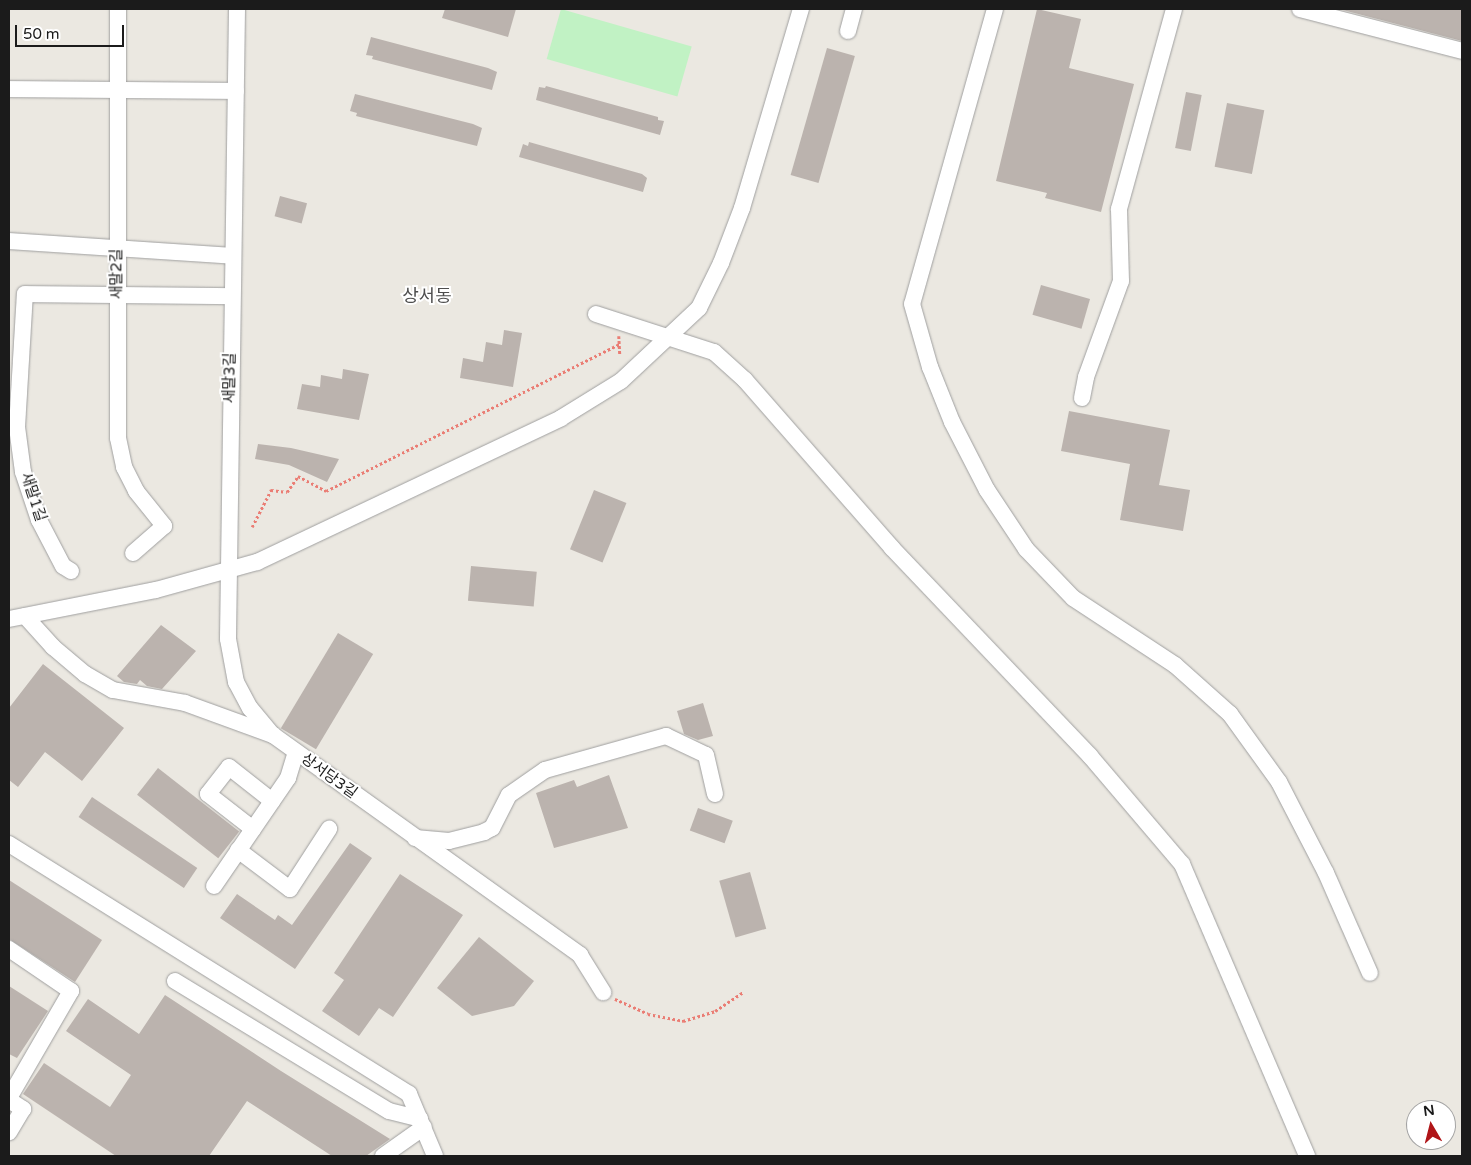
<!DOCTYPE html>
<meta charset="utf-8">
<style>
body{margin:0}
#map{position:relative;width:1471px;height:1165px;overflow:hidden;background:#ebe8e1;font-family:"Varela Round","Noto Sans KR",sans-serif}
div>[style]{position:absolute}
.park>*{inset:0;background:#c1f2c4;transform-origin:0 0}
.building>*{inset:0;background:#bbb3ae;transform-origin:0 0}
.path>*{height:2.5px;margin-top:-1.25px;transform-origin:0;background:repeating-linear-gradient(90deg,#ea7d74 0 2.5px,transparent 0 5px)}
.roads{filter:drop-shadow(0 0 1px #9f9f9f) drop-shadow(0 0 1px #9f9f9f)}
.minor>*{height:16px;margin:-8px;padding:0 8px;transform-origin:8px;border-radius:8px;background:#fff}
span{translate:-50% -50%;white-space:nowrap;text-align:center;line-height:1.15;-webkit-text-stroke:4px #fff;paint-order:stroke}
.street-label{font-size:15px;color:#1b1b1b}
.quarter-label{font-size:18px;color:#4e4e4e}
.frame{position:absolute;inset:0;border:10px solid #1b1b1b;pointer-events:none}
.north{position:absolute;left:1406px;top:1100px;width:50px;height:50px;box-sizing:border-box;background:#fff;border:1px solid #a4a4a4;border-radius:50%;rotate:352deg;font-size:14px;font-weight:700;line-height:20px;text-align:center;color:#1b1b1b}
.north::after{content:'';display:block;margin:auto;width:18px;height:22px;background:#b01518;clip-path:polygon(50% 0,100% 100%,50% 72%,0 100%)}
.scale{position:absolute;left:15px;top:25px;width:109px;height:22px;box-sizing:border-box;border:2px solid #1b1b1b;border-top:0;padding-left:6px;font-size:15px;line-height:18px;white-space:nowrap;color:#1b1b1b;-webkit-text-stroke:4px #fff;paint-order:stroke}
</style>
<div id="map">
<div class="park">
<div style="left:561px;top:9px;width:136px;height:52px;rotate:16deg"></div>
</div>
<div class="building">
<div style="clip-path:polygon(445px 9px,516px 9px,508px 37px,442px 18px)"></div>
<div style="clip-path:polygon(1037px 9px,1081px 19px,1069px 68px,1134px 84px,1101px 212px,1045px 198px,1047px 193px,996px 181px)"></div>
<div style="clip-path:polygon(1339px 9px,1462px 9px,1462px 41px)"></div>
<div style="clip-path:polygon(371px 37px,488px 68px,497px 72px,492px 90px,372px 59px,373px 56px,366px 55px)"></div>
<div style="left:827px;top:48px;width:29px;height:132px;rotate:16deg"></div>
<div style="clip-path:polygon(546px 86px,658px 117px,658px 120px,664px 121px,660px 135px,536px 100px,539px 87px,545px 88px)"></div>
<div style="left:1186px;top:92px;width:16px;height:57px;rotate:11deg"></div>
<div style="clip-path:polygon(355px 94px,473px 124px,482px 128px,477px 146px,356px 116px,357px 113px,350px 111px)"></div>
<div style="left:1227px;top:103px;width:38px;height:65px;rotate:11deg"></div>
<div style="clip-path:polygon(529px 142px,642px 174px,647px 178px,643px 192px,519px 157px,523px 144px,528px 146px)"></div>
<div style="left:280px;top:196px;width:28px;height:21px;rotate:15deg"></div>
<div style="left:1041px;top:285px;width:51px;height:31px;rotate:16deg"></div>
<div style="clip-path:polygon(504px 330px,522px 333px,513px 387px,460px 378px,463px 358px,483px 362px,486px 342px,502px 345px)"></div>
<div style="clip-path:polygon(343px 369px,369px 374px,359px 420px,297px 409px,302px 384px,320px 387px,321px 375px,342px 379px)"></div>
<div style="clip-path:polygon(1069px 411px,1170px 430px,1159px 485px,1190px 490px,1183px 531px,1120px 520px,1130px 464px,1061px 451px)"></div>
<div style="clip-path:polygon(258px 444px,291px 448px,339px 459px,327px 482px,289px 465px,255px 459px)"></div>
<div style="left:594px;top:490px;width:35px;height:64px;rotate:22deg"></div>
<div style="left:471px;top:566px;width:66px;height:35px;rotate:5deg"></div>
<div style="clip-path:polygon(161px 625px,196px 651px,162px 689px,147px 686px,140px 680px,137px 684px,124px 682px,117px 676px)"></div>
<div style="left:338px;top:633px;width:41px;height:111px;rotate:31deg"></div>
<div style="clip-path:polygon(43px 664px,124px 728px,82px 781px,45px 752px,18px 787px,9px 780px,9px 708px)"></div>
<div style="clip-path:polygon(703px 703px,713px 736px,698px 740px,684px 734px,677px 711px)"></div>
<div style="left:158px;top:768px;width:103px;height:34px;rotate:38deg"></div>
<div style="clip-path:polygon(609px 775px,628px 828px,554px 848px,536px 793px,574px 780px,577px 787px)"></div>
<div style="left:92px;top:797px;width:127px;height:24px;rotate:34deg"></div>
<div style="left:698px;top:808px;width:37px;height:24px;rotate:20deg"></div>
<div style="clip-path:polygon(350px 843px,372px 858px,295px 969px,220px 918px,237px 894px,275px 920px,278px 915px,292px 925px)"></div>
<div style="left:750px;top:872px;width:59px;height:32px;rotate:74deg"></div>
<div style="clip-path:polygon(400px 874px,463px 915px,393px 1017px,379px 1008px,359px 1036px,322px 1011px,344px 980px,334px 973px)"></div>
<div style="clip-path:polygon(9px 880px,102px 940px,75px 982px,9px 939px)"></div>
<div style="clip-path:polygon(479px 937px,534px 981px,514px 1006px,472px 1016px,437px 988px)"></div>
<div style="clip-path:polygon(9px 986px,48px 1011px,17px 1058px,9px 1054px)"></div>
<div style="clip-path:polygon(165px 995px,281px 1071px,390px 1139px,366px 1156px,332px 1156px,247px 1101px,209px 1156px,116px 1156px,23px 1094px,44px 1063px,110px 1107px,131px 1075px,66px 1031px,88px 999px,139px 1034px)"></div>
</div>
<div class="path">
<div style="left:619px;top:336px;width:19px;rotate:87deg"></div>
<div style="left:252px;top:527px;width:42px;rotate:-62.8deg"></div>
<div style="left:271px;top:490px;width:16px;rotate:7deg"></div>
<div style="left:287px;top:492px;width:19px;rotate:-55deg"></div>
<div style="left:298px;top:476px;width:32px;rotate:28deg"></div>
<div style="left:326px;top:491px;width:329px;rotate:-26.6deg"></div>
<div style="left:615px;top:999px;width:36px;rotate:24deg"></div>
<div style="left:648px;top:1014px;width:36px;rotate:11deg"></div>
<div style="left:683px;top:1021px;width:34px;rotate:-17deg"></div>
<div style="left:715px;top:1011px;width:34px;rotate:-34deg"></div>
</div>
<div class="roads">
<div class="minor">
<div style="left:118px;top:9px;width:429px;rotate:90deg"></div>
<div style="left:118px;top:438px;width:30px;rotate:78deg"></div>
<div style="left:124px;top:467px;width:27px;rotate:63deg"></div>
<div style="left:136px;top:491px;width:45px;rotate:51.3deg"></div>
<div style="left:164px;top:526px;width:41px;rotate:138.9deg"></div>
<div style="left:237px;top:9px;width:630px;rotate:90.82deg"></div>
<div style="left:228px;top:639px;width:44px;rotate:79.5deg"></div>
<div style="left:236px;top:682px;width:30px;rotate:62deg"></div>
<div style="left:250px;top:708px;width:35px;rotate:50deg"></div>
<div style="left:995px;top:9px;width:306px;rotate:105.7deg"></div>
<div style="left:912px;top:304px;width:66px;rotate:74.1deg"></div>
<div style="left:930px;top:367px;width:59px;rotate:68.2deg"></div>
<div style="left:952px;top:422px;width:76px;rotate:62.8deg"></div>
<div style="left:987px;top:490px;width:71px;rotate:56.5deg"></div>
<div style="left:1026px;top:549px;width:68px;rotate:46.2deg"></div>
<div style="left:1073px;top:598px;width:122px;rotate:33.3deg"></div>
<div style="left:1175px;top:665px;width:74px;rotate:41.7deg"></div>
<div style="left:1230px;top:714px;width:84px;rotate:54.2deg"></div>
<div style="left:1279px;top:782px;width:102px;rotate:62.7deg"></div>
<div style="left:1326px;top:873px;width:109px;rotate:66.3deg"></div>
<div style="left:1300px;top:9px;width:167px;rotate:14.5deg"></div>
<div style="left:848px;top:31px;width:23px;rotate:-75deg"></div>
<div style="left:9px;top:89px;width:227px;rotate:0.5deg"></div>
<div style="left:9px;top:241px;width:224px;rotate:3.8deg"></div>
<div style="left:596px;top:314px;width:124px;rotate:17.9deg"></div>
<div style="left:714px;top:352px;width:42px;rotate:42.1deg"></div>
<div style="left:745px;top:380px;width:223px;rotate:48.8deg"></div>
<div style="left:892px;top:548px;width:287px;rotate:46.4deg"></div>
<div style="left:1090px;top:756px;width:142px;rotate:49.6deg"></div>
<div style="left:1182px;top:864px;width:318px;rotate:66.8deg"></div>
<div style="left:1082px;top:398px;width:21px;rotate:-79deg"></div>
<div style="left:1086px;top:377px;width:102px;rotate:-70deg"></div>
<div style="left:1121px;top:281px;width:72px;rotate:-91.6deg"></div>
<div style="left:1119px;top:209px;width:207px;rotate:-74.6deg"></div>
<div style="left:71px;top:571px;width:9px;rotate:-148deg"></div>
<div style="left:63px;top:566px;width:52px;rotate:-117.6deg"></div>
<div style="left:39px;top:520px;width:51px;rotate:-108.4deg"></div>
<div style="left:23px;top:472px;width:45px;rotate:-97.6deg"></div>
<div style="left:17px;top:427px;width:133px;rotate:-86.6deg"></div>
<div style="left:25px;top:294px;width:207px;rotate:0.6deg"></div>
<div style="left:25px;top:616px;width:42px;rotate:47.9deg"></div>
<div style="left:53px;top:647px;width:42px;rotate:40.2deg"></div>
<div style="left:85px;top:674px;width:32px;rotate:30deg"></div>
<div style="left:113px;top:690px;width:73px;rotate:10.2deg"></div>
<div style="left:185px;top:703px;width:94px;rotate:20deg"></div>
<div style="left:273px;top:735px;width:378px;rotate:35.6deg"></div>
<div style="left:580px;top:955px;width:44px;rotate:58.1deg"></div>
<div style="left:9px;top:619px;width:150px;rotate:-11.2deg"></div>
<div style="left:156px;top:590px;width:105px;rotate:-15.5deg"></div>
<div style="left:257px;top:562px;width:336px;rotate:-25.3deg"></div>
<div style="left:561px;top:418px;width:70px;rotate:-31.7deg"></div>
<div style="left:621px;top:381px;width:107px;rotate:-43.1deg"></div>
<div style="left:699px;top:308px;width:50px;rotate:-63.9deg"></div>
<div style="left:721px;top:263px;width:59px;rotate:-69.1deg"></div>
<div style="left:742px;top:208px;width:208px;rotate:-73.5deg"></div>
<div style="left:253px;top:829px;width:57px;rotate:-142.1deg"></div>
<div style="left:208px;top:794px;width:34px;rotate:-52deg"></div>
<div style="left:229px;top:767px;width:55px;rotate:38.3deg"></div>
<div style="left:415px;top:838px;width:34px;rotate:5deg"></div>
<div style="left:449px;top:841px;width:36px;rotate:-14deg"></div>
<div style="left:484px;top:832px;width:9px;rotate:-27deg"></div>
<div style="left:492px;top:828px;width:37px;rotate:-63deg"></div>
<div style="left:509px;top:795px;width:44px;rotate:-34.8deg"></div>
<div style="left:545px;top:770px;width:126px;rotate:-15.7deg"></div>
<div style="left:666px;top:736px;width:44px;rotate:25.4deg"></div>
<div style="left:706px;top:755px;width:40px;rotate:77deg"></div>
<div style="left:9px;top:844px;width:472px;rotate:32deg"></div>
<div style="left:409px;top:1094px;width:67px;rotate:67.2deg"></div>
<div style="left:238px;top:850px;width:65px;rotate:36.9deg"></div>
<div style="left:290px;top:889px;width:72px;rotate:-57deg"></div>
<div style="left:214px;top:886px;width:131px;rotate:-55.6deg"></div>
<div style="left:288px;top:778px;width:27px;rotate:-73deg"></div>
<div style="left:9px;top:949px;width:75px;rotate:34.1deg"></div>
<div style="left:71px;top:991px;width:124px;rotate:120.1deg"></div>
<div style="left:175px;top:981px;width:250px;rotate:31.3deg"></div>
<div style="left:389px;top:1111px;width:32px;rotate:14deg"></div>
<div style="left:9px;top:1100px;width:17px;rotate:33deg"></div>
<div style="left:23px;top:1109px;width:27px;rotate:121deg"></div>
<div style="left:383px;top:1156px;width:50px;rotate:-35.3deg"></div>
</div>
</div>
<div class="street-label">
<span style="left:117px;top:274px;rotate:-90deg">새말2길</span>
<span style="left:230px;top:378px;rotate:-89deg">새말3길</span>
<span style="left:33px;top:497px;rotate:72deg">새말1길</span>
<span style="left:329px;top:776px;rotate:36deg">상서당3길</span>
</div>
<div class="quarter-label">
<span style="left:427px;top:296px">상서동</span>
</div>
<div class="frame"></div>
<div class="north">N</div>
<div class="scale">50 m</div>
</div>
